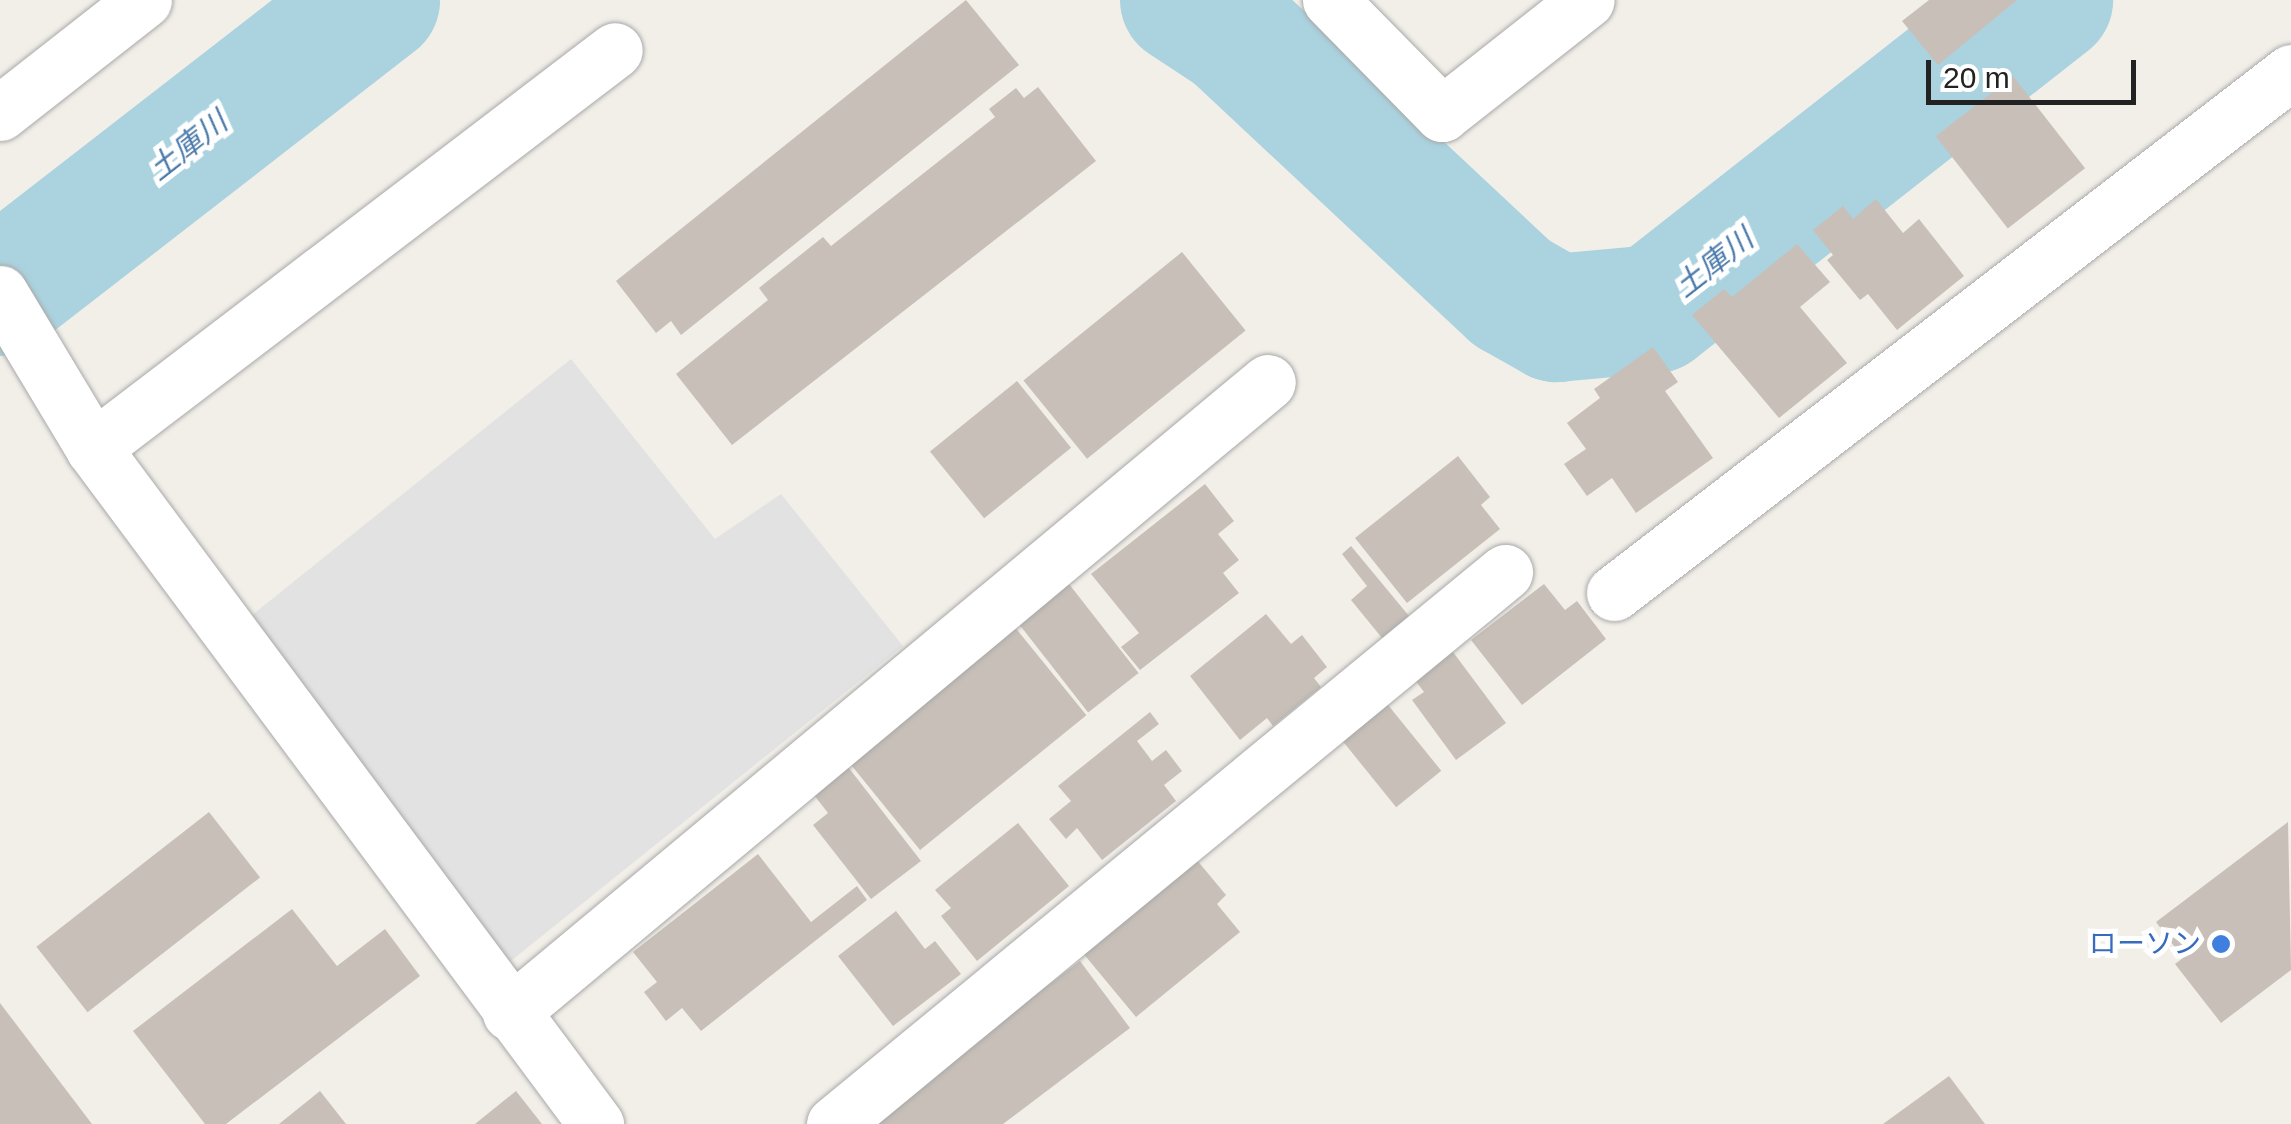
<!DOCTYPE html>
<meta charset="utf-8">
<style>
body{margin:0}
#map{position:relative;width:2291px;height:1124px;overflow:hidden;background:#f2efe9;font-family:Arial,"Noto Sans JP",sans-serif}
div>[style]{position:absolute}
.parking>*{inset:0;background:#e2e2e2}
.river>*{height:128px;margin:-64px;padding:0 64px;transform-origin:64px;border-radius:64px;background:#aad3df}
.building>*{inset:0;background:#c7bfb8;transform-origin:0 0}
.roads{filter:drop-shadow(0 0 2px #a9a9a9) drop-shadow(0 0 2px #a9a9a9)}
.minor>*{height:55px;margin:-27.5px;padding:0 27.5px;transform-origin:27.5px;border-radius:27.5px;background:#fff}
.dots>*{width:28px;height:28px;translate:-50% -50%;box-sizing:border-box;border:5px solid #fff;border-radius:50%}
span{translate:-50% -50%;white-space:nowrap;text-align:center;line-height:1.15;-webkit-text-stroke:10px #fff;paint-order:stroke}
.shop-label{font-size:28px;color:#366cbe}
.right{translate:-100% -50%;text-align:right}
.water-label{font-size:30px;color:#4a7aab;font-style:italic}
.scale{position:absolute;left:1926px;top:60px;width:210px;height:45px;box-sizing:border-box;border:5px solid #222;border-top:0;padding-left:12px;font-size:30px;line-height:35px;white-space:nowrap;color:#222;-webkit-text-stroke:8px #fff;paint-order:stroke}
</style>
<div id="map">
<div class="parking">
<div style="clip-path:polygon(571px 359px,715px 539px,781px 494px,903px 646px,507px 964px,246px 620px)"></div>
</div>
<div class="river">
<div style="left:1184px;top:0;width:60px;rotate:33.4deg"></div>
<div style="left:1234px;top:33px;width:381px;rotate:43.1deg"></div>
<div style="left:1512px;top:293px;width:51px;rotate:29.6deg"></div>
<div style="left:1556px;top:318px;width:99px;rotate:-5.2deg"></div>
<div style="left:1655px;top:309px;width:501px;rotate:-38.11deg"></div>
<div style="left:0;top:292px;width:476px;rotate:-37.8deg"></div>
</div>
<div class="building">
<div style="clip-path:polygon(966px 0,1019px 65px,681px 335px,671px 321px,656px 333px,616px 281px)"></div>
<div style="clip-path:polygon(1929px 0,2017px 0,1938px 65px,1902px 21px)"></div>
<div style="left:2013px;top:76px;width:117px;height:98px;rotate:52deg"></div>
<div style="clip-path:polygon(1038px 87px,1096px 161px,732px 445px,676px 374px,768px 300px,759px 288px,823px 237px,831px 246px,995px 117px,989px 109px,1016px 88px,1024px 98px)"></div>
<div style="clip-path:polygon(1876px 199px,1903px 233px,1919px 219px,1964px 276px,1897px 330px,1868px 294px,1860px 300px,1827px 260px,1833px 255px,1813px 230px,1843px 206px,1853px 219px)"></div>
<div style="clip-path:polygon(1797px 244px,1830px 282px,1800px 307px,1847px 363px,1779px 418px,1692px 315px,1724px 289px,1732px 297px)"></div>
<div style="left:1182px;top:252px;width:101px;height:204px;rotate:51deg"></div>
<div style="clip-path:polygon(1653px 347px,1678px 382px,1665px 391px,1713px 458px,1636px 513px,1612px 478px,1587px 496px,1564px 464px,1586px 449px,1567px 423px,1600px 398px,1594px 389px)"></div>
<div style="left:1017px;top:381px;width:86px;height:112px;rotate:51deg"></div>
<div style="clip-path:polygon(1458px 456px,1490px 497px,1481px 505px,1500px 529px,1407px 603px,1355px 538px)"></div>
<div style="clip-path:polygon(1205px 484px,1234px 521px,1218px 534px,1239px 560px,1223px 573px,1239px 593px,1140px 670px,1121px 647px,1139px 633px,1091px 574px)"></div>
<div style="clip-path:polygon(1351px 546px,1409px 616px,1382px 638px,1351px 600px,1367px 586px,1342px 554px)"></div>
<div style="left:1069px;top:584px;width:113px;height:64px;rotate:52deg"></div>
<div style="clip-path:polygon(1544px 584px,1565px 610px,1577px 601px,1606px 639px,1522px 705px,1471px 640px)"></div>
<div style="clip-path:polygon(1266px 614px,1291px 644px,1302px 635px,1327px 667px,1314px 678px,1321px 687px,1273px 726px,1267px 718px,1240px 740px,1190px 676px)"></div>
<div style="left:1014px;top:626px;width:115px;height:214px;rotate:51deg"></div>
<div style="clip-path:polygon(1453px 652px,1506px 723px,1456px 760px,1412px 700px,1424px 692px,1415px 680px)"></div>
<div style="left:1384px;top:700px;width:91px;height:58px;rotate:51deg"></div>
<div style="clip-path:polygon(1150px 712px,1159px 724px,1137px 741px,1152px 761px,1166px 750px,1182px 771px,1164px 785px,1176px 801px,1102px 860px,1077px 828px,1066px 839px,1049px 819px,1071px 801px,1058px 786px)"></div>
<div style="clip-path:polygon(845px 763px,921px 861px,871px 899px,813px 825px,828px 813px,810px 790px)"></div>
<div style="left:209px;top:812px;width:83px;height:219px;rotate:52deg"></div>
<div style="clip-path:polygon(2288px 822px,2291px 970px,2221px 1023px,2175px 964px,2183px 958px,2156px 922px)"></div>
<div style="clip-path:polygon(1018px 823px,1069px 886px,977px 961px,941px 916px,951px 908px,935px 890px)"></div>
<div style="clip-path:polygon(758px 854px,811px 922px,857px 886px,867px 900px,701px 1031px,682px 1008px,666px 1021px,644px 992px,657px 982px,633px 952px)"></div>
<div style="clip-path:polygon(1196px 859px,1226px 895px,1217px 904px,1240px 932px,1136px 1017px,1082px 952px)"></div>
<div style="clip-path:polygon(292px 909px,337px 966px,385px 929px,420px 976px,226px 1124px,205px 1124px,133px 1031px)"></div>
<div style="clip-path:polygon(896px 911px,925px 949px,935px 941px,961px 974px,893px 1026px,838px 956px)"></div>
<div style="clip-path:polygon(1080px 961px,1130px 1028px,1003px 1124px,865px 1124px)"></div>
<div style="clip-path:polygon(0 1003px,92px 1124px,0 1124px)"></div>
<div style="clip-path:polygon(1949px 1076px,1985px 1124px,1883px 1124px)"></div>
<div style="clip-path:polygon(320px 1091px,346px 1124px,279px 1124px)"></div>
<div style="clip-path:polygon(516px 1091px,542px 1124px,475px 1124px)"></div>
</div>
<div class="roads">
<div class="minor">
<div style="left:1330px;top:0;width:160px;rotate:45.5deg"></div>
<div style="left:1442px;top:114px;width:184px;rotate:-38.2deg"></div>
<div style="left:0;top:113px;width:183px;rotate:-38.1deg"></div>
<div style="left:0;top:293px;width:181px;rotate:59deg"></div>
<div style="left:93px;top:448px;width:843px;rotate:53.35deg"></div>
<div style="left:93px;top:448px;width:656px;rotate:-37.32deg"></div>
<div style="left:1614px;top:593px;width:854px;rotate:-37.58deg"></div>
<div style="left:510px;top:1013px;width:986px;rotate:-39.78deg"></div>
<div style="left:834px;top:1124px;width:869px;rotate:-39.44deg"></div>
</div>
</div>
<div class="dots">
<div style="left:2221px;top:944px;background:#3f7fe0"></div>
</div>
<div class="shop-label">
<span class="right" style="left:2201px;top:944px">ローソン</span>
</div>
<div class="water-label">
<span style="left:188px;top:146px;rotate:-38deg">土庫川</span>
<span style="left:1714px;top:263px;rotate:-38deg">土庫川</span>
</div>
<div class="scale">20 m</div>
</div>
